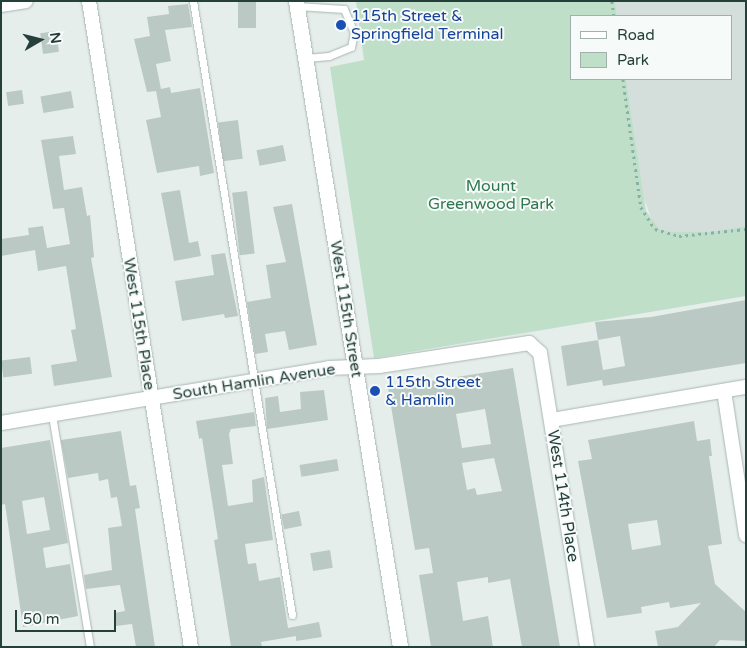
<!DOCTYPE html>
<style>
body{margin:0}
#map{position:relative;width:747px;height:648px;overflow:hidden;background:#e6eeeb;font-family:"Varela Round",sans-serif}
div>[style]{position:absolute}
.built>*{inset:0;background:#d4deda}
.green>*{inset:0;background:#bfdfc9}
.building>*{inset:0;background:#bbc9c4;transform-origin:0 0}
.path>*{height:2.5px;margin-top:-1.25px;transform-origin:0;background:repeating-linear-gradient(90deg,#87b1a6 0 2.5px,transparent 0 6.5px)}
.roads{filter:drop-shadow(0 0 1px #a8b6b2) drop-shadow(0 0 1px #a8b6b2)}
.service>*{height:7px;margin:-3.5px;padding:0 3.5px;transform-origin:3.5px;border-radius:3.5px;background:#fff}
.minor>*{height:14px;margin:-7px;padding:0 7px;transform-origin:7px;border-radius:7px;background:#fff}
.tertiary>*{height:15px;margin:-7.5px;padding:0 7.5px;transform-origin:7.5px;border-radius:7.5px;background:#fff}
.dots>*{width:14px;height:14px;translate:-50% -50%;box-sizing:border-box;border:2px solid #f6faf9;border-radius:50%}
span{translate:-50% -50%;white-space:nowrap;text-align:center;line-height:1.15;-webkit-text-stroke:4px #f6faf9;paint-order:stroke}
.transit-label{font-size:16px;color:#164399}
.left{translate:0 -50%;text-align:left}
.park-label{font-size:16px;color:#2f774e}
.street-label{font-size:16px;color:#25403a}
.frame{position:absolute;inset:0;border:2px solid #25403a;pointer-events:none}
.legend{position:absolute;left:570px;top:15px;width:162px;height:65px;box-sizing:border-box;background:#f6faf9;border:1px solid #a2b0ad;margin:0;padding:6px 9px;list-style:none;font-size:15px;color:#25403a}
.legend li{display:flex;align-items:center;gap:10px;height:25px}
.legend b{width:25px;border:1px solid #a2b0ad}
.north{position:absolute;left:15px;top:15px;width:50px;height:50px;-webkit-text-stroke:4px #f6faf9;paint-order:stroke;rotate:82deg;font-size:14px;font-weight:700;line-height:20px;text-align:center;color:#25403a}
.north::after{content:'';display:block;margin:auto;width:18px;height:22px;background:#25403a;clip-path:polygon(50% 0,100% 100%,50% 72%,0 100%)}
.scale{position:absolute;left:15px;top:610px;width:101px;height:22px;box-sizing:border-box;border:2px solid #25403a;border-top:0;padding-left:6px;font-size:15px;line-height:18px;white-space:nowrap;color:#25403a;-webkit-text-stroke:4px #f6faf9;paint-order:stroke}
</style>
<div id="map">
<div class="built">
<div style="clip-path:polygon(615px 1px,746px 1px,746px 226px,710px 232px,671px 232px,655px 229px,644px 198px,626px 79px,731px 79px,731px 16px,617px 16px)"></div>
</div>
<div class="green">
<div style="clip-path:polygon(356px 1px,615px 1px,617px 16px,571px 16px,571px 79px,626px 79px,646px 211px,659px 229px,671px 232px,710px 232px,746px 226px,746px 296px,374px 358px,330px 67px,364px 60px)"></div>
</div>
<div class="building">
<div style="left:238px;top:1px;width:18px;height:27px"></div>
<div style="clip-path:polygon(188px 4px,192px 27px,165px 30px,171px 61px,156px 64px,161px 89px,170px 87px,171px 93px,200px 88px,214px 173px,200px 176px,199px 166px,157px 173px,146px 120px,161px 117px,156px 91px,147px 92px,134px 39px,150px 36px,147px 17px,169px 14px,168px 6px)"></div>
<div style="left:56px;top:31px;width:21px;height:16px;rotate:82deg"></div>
<div style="left:22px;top:90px;width:14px;height:16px;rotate:82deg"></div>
<div style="left:71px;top:91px;width:17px;height:31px;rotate:80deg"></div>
<div style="left:238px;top:120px;width:39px;height:20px;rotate:83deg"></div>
<div style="clip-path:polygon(73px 136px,76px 154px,59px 156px,64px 190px,82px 187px,87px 216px,90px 215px,94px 257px,91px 258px,112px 377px,54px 386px,51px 365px,77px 361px,71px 330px,76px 329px,66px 266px,38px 271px,35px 250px,1px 256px,1px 239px,29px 235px,28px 228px,43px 226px,47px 248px,70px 244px,64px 208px,53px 209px,41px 140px)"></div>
<div style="left:283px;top:145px;width:16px;height:27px;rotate:79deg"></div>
<div style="clip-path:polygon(180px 190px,189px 243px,198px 241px,201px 256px,174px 261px,161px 193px)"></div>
<div style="left:247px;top:191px;width:63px;height:15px;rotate:83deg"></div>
<div style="clip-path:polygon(292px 204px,317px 345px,289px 350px,285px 331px,265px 334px,268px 352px,255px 354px,247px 302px,271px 298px,266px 265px,286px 262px,273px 207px)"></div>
<div style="clip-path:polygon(225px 253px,238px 316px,225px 318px,224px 314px,182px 321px,175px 281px,214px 275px,211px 255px)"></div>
<div style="clip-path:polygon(746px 300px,746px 363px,603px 386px,602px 380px,567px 386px,561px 346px,598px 340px,603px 370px,625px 366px,620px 336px,598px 340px,595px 322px,651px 317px)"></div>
<div style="left:30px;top:357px;width:17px;height:29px;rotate:83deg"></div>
<div style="clip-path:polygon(evenodd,513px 368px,560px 647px,522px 647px,510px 579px,488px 583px,488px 577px,457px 582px,463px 621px,488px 616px,493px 647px,431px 647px,419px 575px,433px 573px,429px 548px,415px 550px,388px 388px,513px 368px,485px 409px,491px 444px,462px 448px,456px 414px,485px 409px,513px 368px,494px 458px,502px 491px,477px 495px,475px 488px,467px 490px,462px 463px,494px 458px)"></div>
<div style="clip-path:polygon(324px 390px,328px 420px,267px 429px,265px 398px,278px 396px,280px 412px,301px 409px,300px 392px)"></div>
<div style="clip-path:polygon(254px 412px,256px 426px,231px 429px,229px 434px,233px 464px,222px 465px,228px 506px,253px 502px,252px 480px,264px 477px,273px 540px,245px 544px,248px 564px,256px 563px,259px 581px,280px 577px,288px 628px,319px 622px,322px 637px,296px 641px,296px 636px,261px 642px,262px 647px,231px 647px,214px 540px,218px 539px,202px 438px,199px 439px,196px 421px)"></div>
<div style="clip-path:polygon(evenodd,694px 421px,697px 441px,710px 439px,712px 456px,709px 456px,722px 544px,708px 546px,715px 584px,746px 612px,746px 641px,720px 640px,714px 647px,658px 647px,655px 631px,678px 627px,701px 603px,670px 608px,669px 602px,641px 607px,642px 613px,607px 618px,578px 461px,592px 459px,588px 440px,694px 421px,657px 520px,661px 545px,632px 550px,628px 524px,657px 520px)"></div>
<div style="clip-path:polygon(121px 431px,130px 486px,136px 485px,140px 508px,135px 509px,155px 647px,136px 647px,132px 624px,116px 626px,114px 613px,125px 611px,120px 585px,86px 589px,84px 575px,112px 570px,108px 528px,122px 526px,117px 497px,111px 498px,108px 479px,99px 481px,98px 473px,68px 478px,61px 440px)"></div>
<div style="clip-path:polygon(evenodd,50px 440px,68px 543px,43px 548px,46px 568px,70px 564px,78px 616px,23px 627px,5px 504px,1px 505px,1px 448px,50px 440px,44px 497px,50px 530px,27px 534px,22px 501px,44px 497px)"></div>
<div style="left:337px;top:459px;width:12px;height:38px;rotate:81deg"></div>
<div style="left:299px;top:511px;width:15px;height:18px;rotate:79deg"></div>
<div style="left:330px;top:550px;width:18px;height:20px;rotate:81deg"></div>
</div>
<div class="path">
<div style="left:612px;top:1px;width:15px;rotate:82deg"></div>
<div style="left:623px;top:79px;width:129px;rotate:82deg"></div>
<div style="left:641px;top:207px;width:26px;rotate:58deg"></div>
<div style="left:655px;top:229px;width:25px;rotate:16deg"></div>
<div style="left:679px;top:236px;width:67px;rotate:-6deg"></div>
</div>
<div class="roads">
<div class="service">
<div style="left:193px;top:1px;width:622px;rotate:80.84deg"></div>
<div style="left:297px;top:6px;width:47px;rotate:3.7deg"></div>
<div style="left:344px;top:9px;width:25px;rotate:67deg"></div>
<div style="left:354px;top:32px;width:15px;rotate:101deg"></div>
<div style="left:351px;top:47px;width:24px;rotate:158deg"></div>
<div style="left:329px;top:56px;width:23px;rotate:175deg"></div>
<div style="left:52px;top:415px;width:235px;rotate:80.7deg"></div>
</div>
<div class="minor">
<div style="left:89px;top:1px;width:654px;rotate:81.03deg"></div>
<div style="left:1px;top:5px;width:25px;rotate:-9deg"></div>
<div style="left:724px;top:391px;width:146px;rotate:81.3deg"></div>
<div style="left:552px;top:420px;width:197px;rotate:-9.7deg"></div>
<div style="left:1px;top:423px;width:333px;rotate:-9.5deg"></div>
<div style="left:329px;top:368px;width:50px;rotate:-2.3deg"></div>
<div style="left:379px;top:366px;width:152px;rotate:-8.7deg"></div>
<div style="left:529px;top:343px;width:15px;rotate:42deg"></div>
<div style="left:540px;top:353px;width:298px;rotate:80.9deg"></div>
</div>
<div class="tertiary">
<div style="left:296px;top:1px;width:654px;rotate:80.85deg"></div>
</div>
</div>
<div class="dots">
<div style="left:341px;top:25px;background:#1a4fb4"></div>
<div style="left:375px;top:391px;background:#1a4fb4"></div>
</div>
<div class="transit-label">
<span class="left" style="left:351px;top:25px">115th Street &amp;<br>Springfield Terminal</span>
<span class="left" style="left:385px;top:391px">115th Street<br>&amp; Hamlin</span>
</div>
<div class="park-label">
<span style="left:491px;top:195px">Mount<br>Greenwood Park</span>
</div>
<div class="street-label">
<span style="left:346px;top:309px;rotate:81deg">West 115th Street</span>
<span style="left:139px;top:324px;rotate:81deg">West 115th Place</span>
<span style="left:254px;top:382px;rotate:-9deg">South Hamlin Avenue</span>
<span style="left:563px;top:496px;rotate:81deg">West 114th Place</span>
</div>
<div class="frame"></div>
<ul class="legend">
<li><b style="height:6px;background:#fff"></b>Road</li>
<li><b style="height:14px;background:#bfdfc9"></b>Park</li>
</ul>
<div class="north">N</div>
<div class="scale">50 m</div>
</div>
